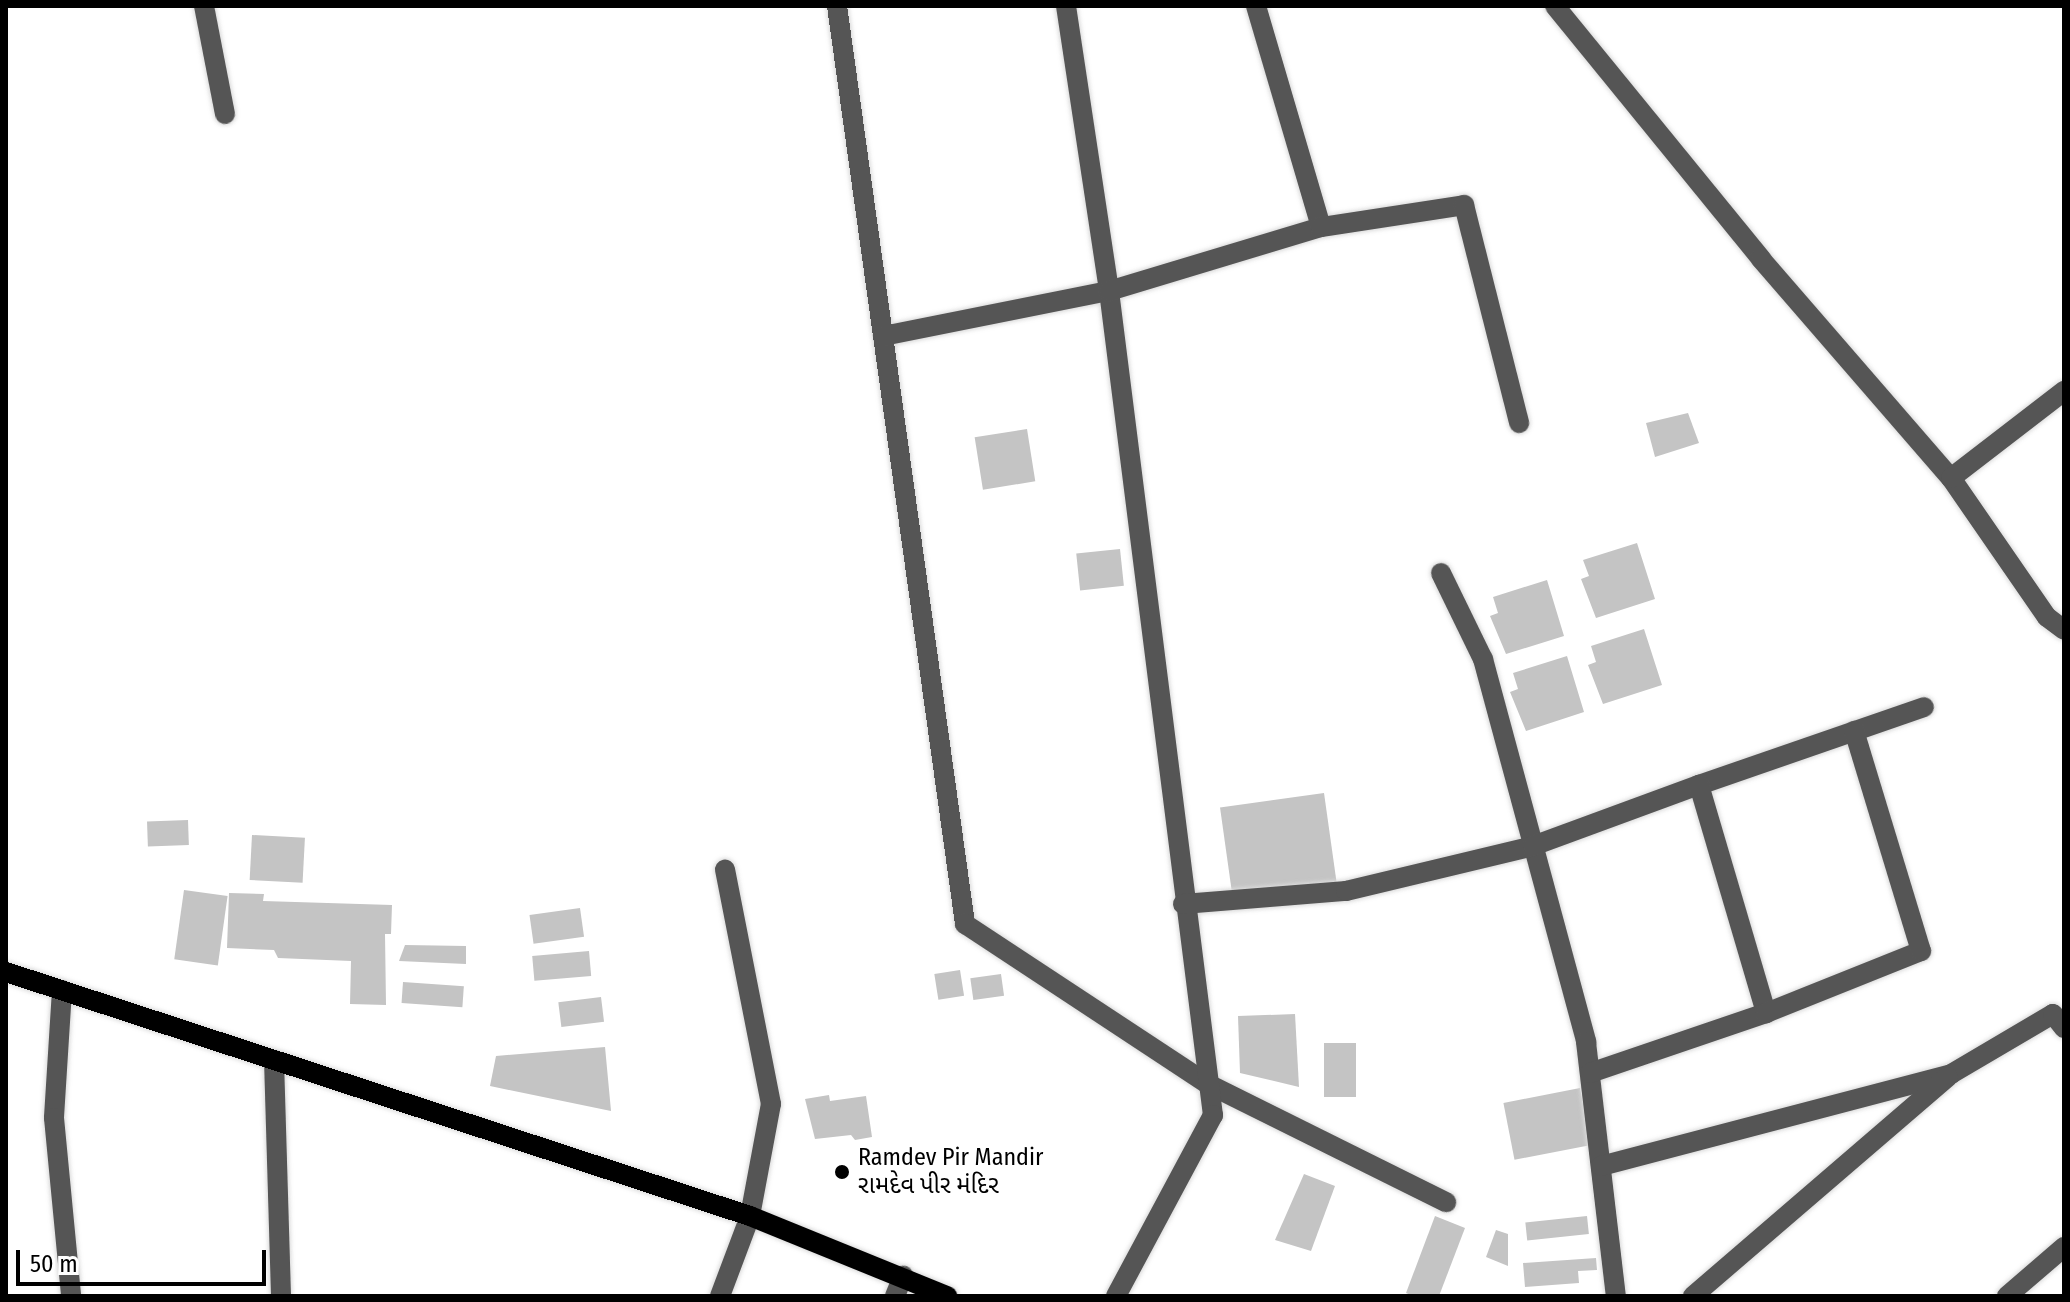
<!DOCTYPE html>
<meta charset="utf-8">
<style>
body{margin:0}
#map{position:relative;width:2070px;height:1302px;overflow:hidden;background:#fff;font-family:"Fira Sans Condensed","Noto Sans Gujarati",sans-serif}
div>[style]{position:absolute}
.building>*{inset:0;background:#c4c4c4;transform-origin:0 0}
.roads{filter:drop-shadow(0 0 2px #dbdbdb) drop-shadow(0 0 2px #dbdbdb)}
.minor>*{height:20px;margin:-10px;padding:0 10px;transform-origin:10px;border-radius:10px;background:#555}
.major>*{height:20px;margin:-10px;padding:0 10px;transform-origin:10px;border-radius:10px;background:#000}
.dots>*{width:22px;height:22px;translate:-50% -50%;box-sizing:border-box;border:4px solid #fff;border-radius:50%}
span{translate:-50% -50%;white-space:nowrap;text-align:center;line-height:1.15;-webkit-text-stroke:6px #fff;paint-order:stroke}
.poi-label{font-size:24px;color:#000}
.left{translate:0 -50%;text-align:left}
.frame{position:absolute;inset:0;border:8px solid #000;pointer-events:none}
.scale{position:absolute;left:16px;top:1250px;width:250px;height:36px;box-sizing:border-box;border:4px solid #000;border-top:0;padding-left:10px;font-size:24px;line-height:28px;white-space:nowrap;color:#000;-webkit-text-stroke:6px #fff;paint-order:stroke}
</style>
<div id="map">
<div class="building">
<div style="clip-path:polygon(1688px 413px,1699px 443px,1655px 457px,1646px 423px)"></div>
<div style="left:1027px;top:429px;width:53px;height:53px;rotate:81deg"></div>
<div style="clip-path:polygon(1637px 543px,1655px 599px,1596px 618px,1581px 579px,1589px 576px,1583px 560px)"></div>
<div style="left:1120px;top:549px;width:37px;height:44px;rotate:84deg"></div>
<div style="clip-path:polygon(1547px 580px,1564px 636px,1506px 654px,1490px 616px,1498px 613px,1493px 597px)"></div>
<div style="clip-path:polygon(1644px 629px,1662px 685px,1603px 704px,1588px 665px,1596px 662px,1591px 646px)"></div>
<div style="clip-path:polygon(1567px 656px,1584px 712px,1526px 731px,1510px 692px,1518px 689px,1513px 673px)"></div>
<div style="left:1324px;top:793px;width:92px;height:105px;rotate:82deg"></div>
<div style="left:188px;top:820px;width:25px;height:41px;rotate:88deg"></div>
<div style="left:252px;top:835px;width:53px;height:45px;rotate:3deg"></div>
<div style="left:184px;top:890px;width:44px;height:70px;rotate:8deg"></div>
<div style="clip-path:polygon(229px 893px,264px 894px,263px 901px,392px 905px,391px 934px,385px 934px,386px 1005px,350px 1004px,351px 961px,278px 958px,274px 950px,227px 948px)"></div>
<div style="left:580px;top:908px;width:29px;height:51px;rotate:82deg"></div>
<div style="clip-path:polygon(405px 945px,466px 946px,466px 964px,399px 961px)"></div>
<div style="left:589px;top:951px;width:25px;height:57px;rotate:85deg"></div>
<div style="left:960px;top:970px;width:26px;height:26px;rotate:81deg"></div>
<div style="left:1001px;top:974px;width:22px;height:31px;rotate:82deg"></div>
<div style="left:403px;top:982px;width:61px;height:21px;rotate:4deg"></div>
<div style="left:601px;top:997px;width:25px;height:43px;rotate:83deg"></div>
<div style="clip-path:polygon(1295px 1014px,1299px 1087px,1240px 1073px,1238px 1016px)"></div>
<div style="left:1324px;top:1043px;width:32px;height:54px"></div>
<div style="clip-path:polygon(605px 1047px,611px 1111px,490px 1086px,496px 1056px)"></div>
<div style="left:1580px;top:1088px;width:58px;height:78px;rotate:79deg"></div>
<div style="clip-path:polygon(829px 1095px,830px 1101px,866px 1096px,872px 1137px,855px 1140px,851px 1135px,815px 1139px,805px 1099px)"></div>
<div style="clip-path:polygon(1304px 1174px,1335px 1186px,1311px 1251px,1275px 1240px)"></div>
<div style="clip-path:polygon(1435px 1216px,1465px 1228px,1439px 1296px,1413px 1296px,1406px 1293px)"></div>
<div style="left:1587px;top:1216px;width:18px;height:62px;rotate:84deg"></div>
<div style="clip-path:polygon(1496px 1230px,1508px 1234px,1508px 1266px,1486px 1257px)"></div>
<div style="clip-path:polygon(1596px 1258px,1597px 1270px,1578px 1271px,1579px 1283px,1525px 1287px,1523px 1263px)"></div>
</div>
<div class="roads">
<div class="minor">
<div style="left:204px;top:6px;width:110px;rotate:79deg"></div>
<div style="left:837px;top:6px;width:927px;rotate:82.06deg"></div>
<div style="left:965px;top:924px;width:291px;rotate:33.4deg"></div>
<div style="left:1208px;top:1084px;width:266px;rotate:26.4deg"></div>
<div style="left:1066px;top:6px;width:288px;rotate:81.4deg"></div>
<div style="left:1109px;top:291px;width:831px;rotate:82.81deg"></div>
<div style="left:1213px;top:1115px;width:205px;rotate:118.2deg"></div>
<div style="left:1256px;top:6px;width:230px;rotate:73.6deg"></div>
<div style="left:1555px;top:6px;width:326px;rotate:50.8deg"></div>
<div style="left:1761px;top:259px;width:290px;rotate:49.1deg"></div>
<div style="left:1951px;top:478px;width:169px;rotate:55.4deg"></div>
<div style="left:2047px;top:617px;width:21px;rotate:37deg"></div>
<div style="left:883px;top:336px;width:230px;rotate:-11.3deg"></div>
<div style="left:1109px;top:291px;width:221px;rotate:-16.8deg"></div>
<div style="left:1321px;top:227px;width:145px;rotate:-8.7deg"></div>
<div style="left:1464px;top:205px;width:225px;rotate:75.8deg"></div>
<div style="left:1951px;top:478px;width:143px;rotate:-37.6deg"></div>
<div style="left:1441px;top:573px;width:96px;rotate:64deg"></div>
<div style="left:1483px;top:659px;width:397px;rotate:74.9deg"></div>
<div style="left:1586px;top:1042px;width:256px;rotate:83.3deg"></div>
<div style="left:1699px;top:785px;width:238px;rotate:-19.1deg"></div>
<div style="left:1183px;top:904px;width:164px;rotate:-4.6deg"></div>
<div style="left:1346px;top:891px;width:192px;rotate:-13.5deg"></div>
<div style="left:1533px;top:846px;width:177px;rotate:-20.2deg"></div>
<div style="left:1699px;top:785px;width:238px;rotate:73.6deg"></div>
<div style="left:62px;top:990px;width:128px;rotate:93.6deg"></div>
<div style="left:54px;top:1118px;width:179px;rotate:84.5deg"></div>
<div style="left:274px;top:1060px;width:236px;rotate:88.3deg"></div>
<div style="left:1590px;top:1073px;width:186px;rotate:-18.8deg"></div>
<div style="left:1766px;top:1013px;width:167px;rotate:-21.8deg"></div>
<div style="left:1921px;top:951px;width:230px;rotate:-106.9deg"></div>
<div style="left:1601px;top:1166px;width:362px;rotate:-14.7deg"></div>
<div style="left:1951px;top:1074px;width:118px;rotate:-30.5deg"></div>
<div style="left:2053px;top:1014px;width:18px;rotate:52deg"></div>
<div style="left:720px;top:1296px;width:85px;rotate:-69.4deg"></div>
<div style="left:750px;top:1216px;width:114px;rotate:-79.4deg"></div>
<div style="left:771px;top:1104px;width:239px;rotate:-101.1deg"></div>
<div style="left:895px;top:1296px;width:22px;rotate:-68deg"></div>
<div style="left:1693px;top:1296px;width:336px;rotate:-40.7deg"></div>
<div style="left:2007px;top:1296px;width:75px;rotate:-40.7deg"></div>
</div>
<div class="major">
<div style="left:6px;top:972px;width:783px;rotate:18.16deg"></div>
<div style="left:750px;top:1216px;width:213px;rotate:22.1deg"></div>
</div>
</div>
<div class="dots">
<div style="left:842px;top:1172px;background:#000"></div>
</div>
<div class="poi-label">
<span class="left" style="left:858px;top:1172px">Ramdev Pir Mandir<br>રામદેવ પીર મંદિર</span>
</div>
<div class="frame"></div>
<div class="scale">50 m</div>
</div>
